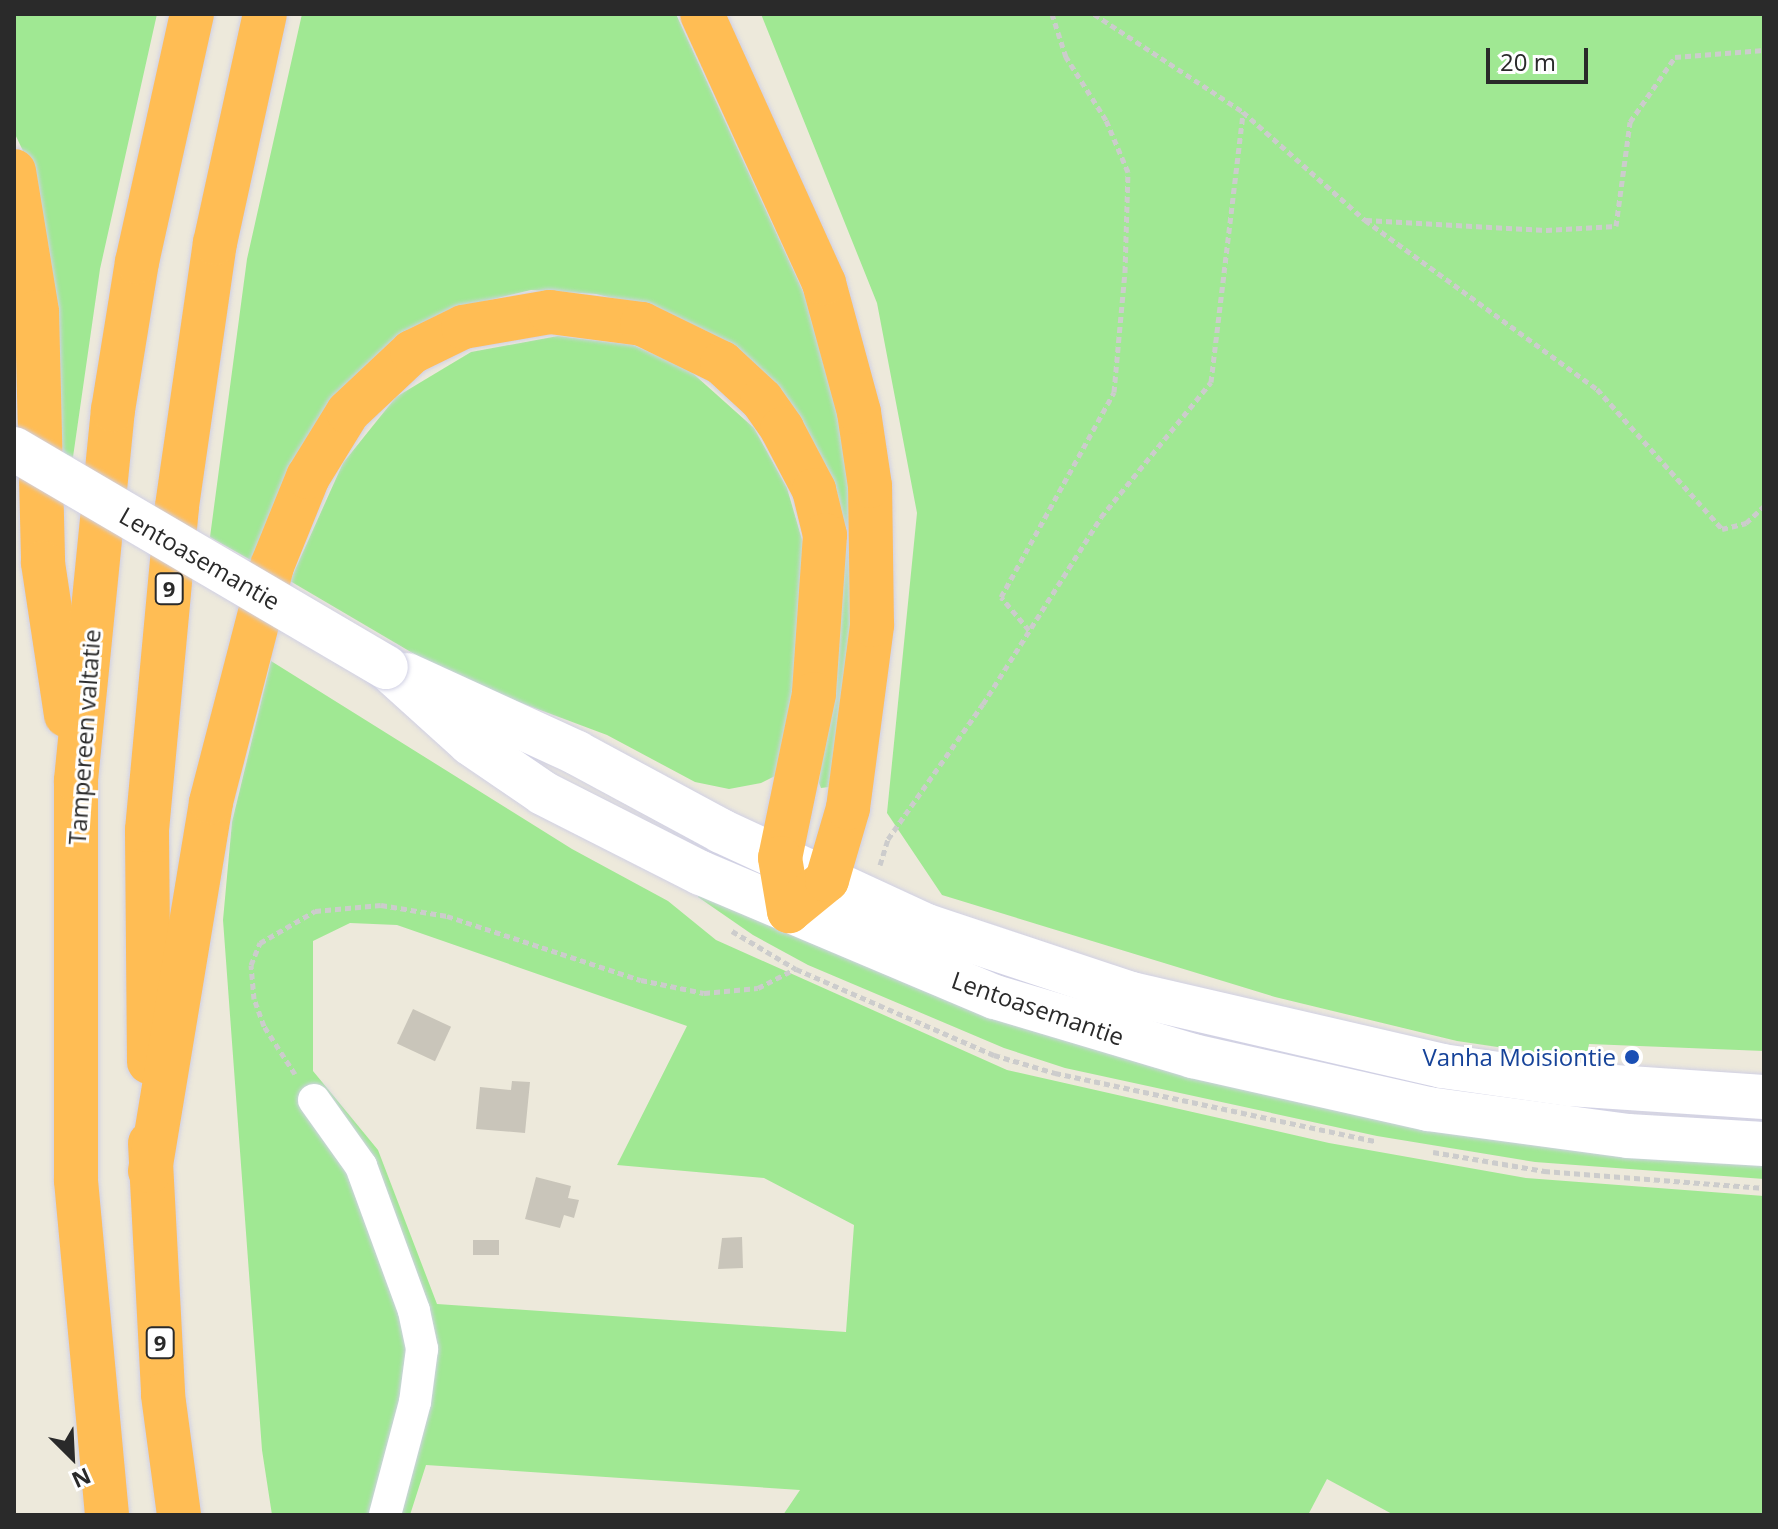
<!DOCTYPE html>
<style>
body{margin:0}
#map{position:relative;width:1778px;height:1529px;overflow:hidden;background:#ede9db;font-family:"Open Sans",sans-serif}
div>[style]{position:absolute}
.green>*{inset:0;background:#a0e893}
.building>*{inset:0;background:#c9c5ba;transform-origin:0 0}
.path>*{height:5px;margin-top:-2.5px;transform-origin:0;background:repeating-linear-gradient(90deg,#ccc 0 6px,transparent 0 10px)}
.roads{filter:drop-shadow(0 0 2px #d0d0e4) drop-shadow(0 0 2px #d0d0e4)}
.street>*{height:32px;margin:-16px;padding:0 16px;transform-origin:16px;border-radius:16px;background:#fff}
.secondary>*{height:44px;margin:-22px;padding:0 22px;transform-origin:22px;border-radius:22px;background:#fff}
.highway>*{height:44px;margin:-22px;padding:0 22px;transform-origin:22px;border-radius:22px;background:#ffbd54}
.bridges{filter:drop-shadow(0 0 2px #d0d0e4) drop-shadow(0 0 2px #d0d0e4)}
.secondary-bridge>*{height:44px;margin:-22px;padding:0 22px;transform-origin:22px;border-radius:22px;background:#fff}
.dots>*{width:22px;height:22px;translate:-50% -50%;box-sizing:border-box;border:4px solid #fff;border-radius:50%}
span{translate:-50% -50%;white-space:nowrap;text-align:center;line-height:1.15;-webkit-text-stroke:6px #fff;paint-order:stroke}
.shield-label span{padding:2px 6px;background:#fff;border:2px solid;border-radius:6px;-webkit-text-stroke-width:0}
.shield-label{font-size:22px;color:#2a2a2a;font-weight:700}
.street-label{font-size:24px;color:#2a2a2a}
.transit-label{font-size:24px;color:#164399}
.right{translate:-100% -50%;text-align:right}
.frame{position:absolute;inset:0;border:16px solid #2a2a2a;pointer-events:none}
.north{position:absolute;left:32px;top:1417px;width:80px;height:80px;-webkit-text-stroke:6px #fff;paint-order:stroke;rotate:156deg;font-size:22px;font-weight:700;line-height:32px;text-align:center;color:#2a2a2a}
.north::after{content:'';display:block;margin:auto;width:28px;height:36px;background:#2a2a2a;clip-path:polygon(50% 0,100% 100%,50% 72%,0 100%)}
.scale{position:absolute;left:1486px;top:48px;width:102px;height:36px;box-sizing:border-box;border:4px solid #2a2a2a;border-top:0;padding-left:10px;font-size:24px;line-height:28px;white-space:nowrap;color:#2a2a2a;-webkit-text-stroke:6px #fff;paint-order:stroke}
</style>
<div id="map">
<div class="green">
<div style="clip-path:polygon(14px 14px,157px 14px,100px 269px,73px 457px,54px 450px,24px 153px,14px 132px)"></div>
<div style="clip-path:polygon(302px 14px,676px 14px,812px 311px,845px 428px,858px 590px,829px 787px,821px 788px,819px 783px,826px 724px,830px 490px,649px 307px,596px 294px,531px 290px,452px 309px,256px 563px,210px 537px,247px 259px)"></div>
<div style="clip-path:polygon(761px 14px,1764px 14px,1764px 1051px,1589px 1044px,1586px 1060px,1457px 1041px,1275px 997px,942px 895px,887px 813px,917px 513px,877px 303px)"></div>
<div style="clip-path:polygon(558px 336px,633px 345px,688px 369px,754px 428px,787px 488px,803px 543px,799px 661px,775px 776px,761px 783px,729px 789px,695px 782px,607px 735px,484px 689px,421px 658px,290px 581px,343px 463px,396px 397px,471px 352px)"></div>
<div style="clip-path:polygon(evenodd,271px 661px,572px 849px,668px 901px,716px 940px,1007px 1070px,1329px 1143px,1526px 1178px,1764px 1196px,1764px 1515px,1394px 1515px,1327px 1479px,1308px 1515px,783px 1515px,800px 1490px,426px 1465px,410px 1515px,272px 1515px,262px 1450px,223px 920px,232px 822px,271px 661px,350px 923px,397px 925px,687px 1026px,617px 1165px,764px 1178px,854px 1225px,846px 1332px,437px 1304px,378px 1150px,313px 1071px,313px 941px,350px 923px)"></div>
<div style="clip-path:polygon(701px 892px,914px 987px,1149px 1066px,1377px 1118px,1764px 1165px,1764px 1179px,1535px 1162px,1377px 1136px,1065px 1068px,1004px 1048px,808px 965px,753px 935px,698px 897px)"></div>
</div>
<div class="building">
<div style="left:413px;top:1009px;width:42px;height:38px;rotate:25deg"></div>
<div style="clip-path:polygon(512px 1081px,530px 1082px,525px 1133px,476px 1129px,480px 1087px,511px 1090px)"></div>
<div style="clip-path:polygon(536px 1177px,571px 1186px,568px 1198px,579px 1200px,574px 1218px,564px 1215px,560px 1228px,525px 1219px)"></div>
<div style="clip-path:polygon(742px 1237px,743px 1268px,718px 1269px,722px 1238px)"></div>
<div style="left:473px;top:1240px;width:26px;height:15px"></div>
</div>
<div class="path">
<div style="left:1094px;top:14px;width:178px;rotate:33.3deg"></div>
<div style="left:1243px;top:112px;width:163px;rotate:41.5deg"></div>
<div style="left:1365px;top:220px;width:287px;rotate:36.1deg"></div>
<div style="left:1597px;top:389px;width:188px;rotate:48.2deg"></div>
<div style="left:1722px;top:529px;width:25px;rotate:-14deg"></div>
<div style="left:1746px;top:523px;width:25px;rotate:-43deg"></div>
<div style="left:1366px;top:220px;width:180px;rotate:3.2deg"></div>
<div style="left:1546px;top:230px;width:70px;rotate:-3.3deg"></div>
<div style="left:1616px;top:226px;width:105px;rotate:-82.3deg"></div>
<div style="left:1630px;top:122px;width:79px;rotate:-55.3deg"></div>
<div style="left:1675px;top:57px;width:89px;rotate:-4.5deg"></div>
<div style="left:1029px;top:630px;width:43px;rotate:-130.3deg"></div>
<div style="left:1001px;top:597px;width:234px;rotate:-61.1deg"></div>
<div style="left:1114px;top:392px;width:121px;rotate:-84.8deg"></div>
<div style="left:1125px;top:272px;width:100px;rotate:-88.3deg"></div>
<div style="left:1128px;top:172px;width:56px;rotate:-112.9deg"></div>
<div style="left:1106px;top:120px;width:75px;rotate:-122.4deg"></div>
<div style="left:1066px;top:57px;width:45px;rotate:-108deg"></div>
<div style="left:880px;top:865px;width:27px;rotate:-73deg"></div>
<div style="left:888px;top:839px;width:165px;rotate:-54.9deg"></div>
<div style="left:983px;top:704px;width:221px;rotate:-57.7deg"></div>
<div style="left:1101px;top:517px;width:174px;rotate:-50.8deg"></div>
<div style="left:1211px;top:382px;width:272px;rotate:-83.2deg"></div>
<div style="left:732px;top:931px;width:74px;rotate:30.7deg"></div>
<div style="left:796px;top:969px;width:216px;rotate:23.5deg"></div>
<div style="left:994px;top:1055px;width:64px;rotate:16.4deg"></div>
<div style="left:1055px;top:1073px;width:328px;rotate:12deg"></div>
<div style="left:295px;top:1074px;width:57px;rotate:-122.9deg"></div>
<div style="left:264px;top:1026px;width:29px;rotate:-110deg"></div>
<div style="left:254px;top:999px;width:34px;rotate:-95deg"></div>
<div style="left:251px;top:965px;width:24px;rotate:-68deg"></div>
<div style="left:260px;top:943px;width:64px;rotate:-30.2deg"></div>
<div style="left:315px;top:911px;width:66px;rotate:-5.2deg"></div>
<div style="left:381px;top:905px;width:67px;rotate:9.5deg"></div>
<div style="left:447px;top:916px;width:204px;rotate:18.3deg"></div>
<div style="left:641px;top:980px;width:64px;rotate:11.7deg"></div>
<div style="left:704px;top:993px;width:54px;rotate:-5.3deg"></div>
<div style="left:758px;top:988px;width:42px;rotate:-27.2deg"></div>
<div style="left:1433px;top:1152px;width:113px;rotate:9.7deg"></div>
<div style="left:1544px;top:1171px;width:221px;rotate:4.4deg"></div>
</div>
<div class="roads">
<div class="street">
<div style="left:314px;top:1100px;width:81px;rotate:54.5deg"></div>
<div style="left:361px;top:1166px;width:154px;rotate:69.9deg"></div>
<div style="left:414px;top:1311px;width:39px;rotate:78deg"></div>
<div style="left:422px;top:1349px;width:53px;rotate:97.5deg"></div>
<div style="left:415px;top:1402px;width:117px;rotate:104.9deg"></div>
</div>
<div class="secondary">
<div style="left:386px;top:667px;width:113px;rotate:42.1deg"></div>
<div style="left:470px;top:743px;width:88px;rotate:34.4deg"></div>
<div style="left:543px;top:793px;width:177px;rotate:26.9deg"></div>
<div style="left:701px;top:873px;width:319px;rotate:22.9deg"></div>
<div style="left:995px;top:997px;width:207px;rotate:16.6deg"></div>
<div style="left:1193px;top:1056px;width:241px;rotate:12.7deg"></div>
<div style="left:1428px;top:1109px;width:202px;rotate:7.7deg"></div>
<div style="left:1628px;top:1136px;width:136px;rotate:3.4deg"></div>
<div style="left:407px;top:675px;width:187px;rotate:24.6deg"></div>
<div style="left:577px;top:753px;width:164px;rotate:28.4deg"></div>
<div style="left:721px;top:831px;width:227px;rotate:24.8deg"></div>
<div style="left:927px;top:926px;width:215px;rotate:18.4deg"></div>
<div style="left:1131px;top:994px;width:319px;rotate:13deg"></div>
<div style="left:1442px;top:1066px;width:128px;rotate:8.1deg"></div>
<div style="left:1569px;top:1084px;width:195px;rotate:3.8deg"></div>
</div>
<div class="highway">
<div style="left:14px;top:171px;width:143px;rotate:80.7deg"></div>
<div style="left:37px;top:312px;width:251px;rotate:88.6deg"></div>
<div style="left:43px;top:563px;width:154px;rotate:81.4deg"></div>
<div style="left:149px;top:1062px;width:232px;rotate:-90.5deg"></div>
<div style="left:147px;top:830px;width:325px;rotate:-84.7deg"></div>
<div style="left:177px;top:506px;width:266px;rotate:-81.8deg"></div>
<div style="left:215px;top:243px;width:234px;rotate:-77.7deg"></div>
<div style="left:150px;top:1143px;width:252px;rotate:87deg"></div>
<div style="left:163px;top:1395px;width:121px;rotate:82.4deg"></div>
<div style="left:150px;top:1171px;width:374px;rotate:-80.6deg"></div>
<div style="left:211px;top:802px;width:244px;rotate:-75.5deg"></div>
<div style="left:272px;top:566px;width:96px;rotate:-68deg"></div>
<div style="left:308px;top:477px;width:76px;rotate:-58.4deg"></div>
<div style="left:348px;top:412px;width:88px;rotate:-43.2deg"></div>
<div style="left:412px;top:352px;width:57px;rotate:-26.1deg"></div>
<div style="left:463px;top:327px;width:88px;rotate:-9.8deg"></div>
<div style="left:550px;top:312px;width:93px;rotate:7.4deg"></div>
<div style="left:642px;top:324px;width:89px;rotate:26deg"></div>
<div style="left:722px;top:363px;width:54px;rotate:42.8deg"></div>
<div style="left:762px;top:400px;width:35px;rotate:55deg"></div>
<div style="left:782px;top:429px;width:69px;rotate:62.3deg"></div>
<div style="left:814px;top:490px;width:46px;rotate:76.3deg"></div>
<div style="left:825px;top:535px;width:159px;rotate:94deg"></div>
<div style="left:814px;top:694px;width:167px;rotate:101.7deg"></div>
<div style="left:780px;top:858px;width:54px;rotate:80.4deg"></div>
<div style="left:789px;top:911px;width:49px;rotate:-39.2deg"></div>
<div style="left:827px;top:880px;width:75px;rotate:-73.7deg"></div>
<div style="left:848px;top:808px;width:185px;rotate:-82.5deg"></div>
<div style="left:872px;top:625px;width:139px;rotate:-90.8deg"></div>
<div style="left:870px;top:486px;width:75px;rotate:-98.5deg"></div>
<div style="left:859px;top:412px;width:134px;rotate:-105.2deg"></div>
<div style="left:824px;top:283px;width:295px;rotate:-114.4deg"></div>
<div style="left:107px;top:1515px;width:335px;rotate:-95.3deg"></div>
<div style="left:76px;top:1181px;width:401px;rotate:-90deg"></div>
<div style="left:76px;top:780px;width:372px;rotate:-84.3deg"></div>
<div style="left:113px;top:410px;width:150px;rotate:-80.8deg"></div>
<div style="left:137px;top:262px;width:254px;rotate:-77.5deg"></div>
</div>
</div>
<div class="bridges">
<div class="secondary-bridge">
<div style="left:14px;top:449px;width:431px;rotate:30.4deg"></div>
</div>
</div>
<div class="dots">
<div style="left:1632px;top:1057px;background:#1a4fb4"></div>
</div>
<div class="shield-label">
<span style="left:169px;top:589px">9</span>
<span style="left:160px;top:1343px">9</span>
</div>
<div class="street-label">
<span style="left:200px;top:558px;rotate:30deg">Lentoasemantie</span>
<span style="left:84px;top:737px;rotate:-86deg">Tampereen valtatie</span>
<span style="left:1038px;top:1008px;rotate:19deg">Lentoasemantie</span>
</div>
<div class="transit-label">
<span class="right" style="left:1616px;top:1057px">Vanha Moisiontie</span>
</div>
<div class="frame"></div>
<div class="north">N</div>
<div class="scale">20 m</div>
</div>
